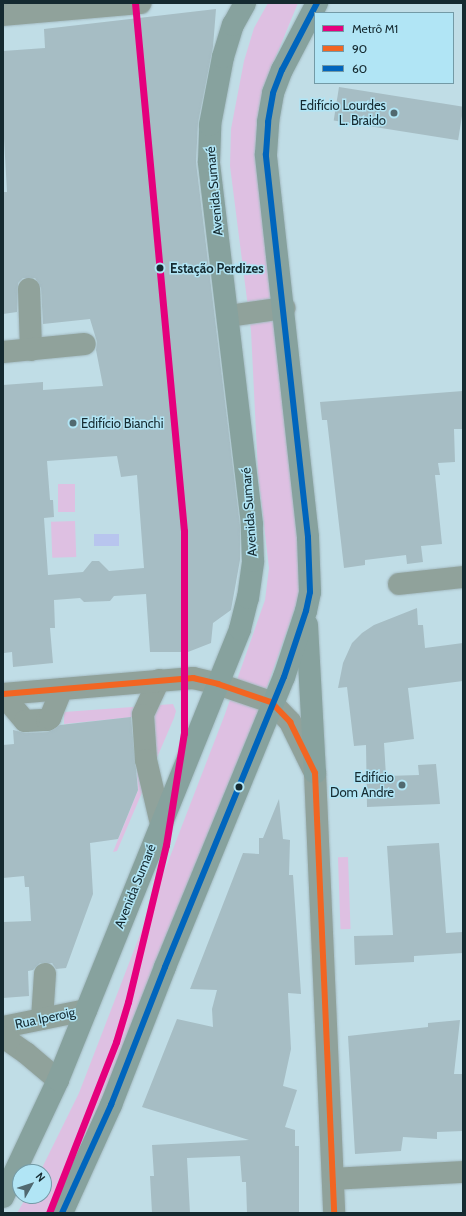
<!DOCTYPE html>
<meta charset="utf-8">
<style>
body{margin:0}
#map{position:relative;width:466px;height:1216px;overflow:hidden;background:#c0dde6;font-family:Cabin,sans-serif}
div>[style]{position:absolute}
.green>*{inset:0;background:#dec0e2;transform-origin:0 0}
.water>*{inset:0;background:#b8c5ee;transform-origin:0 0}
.building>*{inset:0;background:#a6bdc4;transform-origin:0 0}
.roads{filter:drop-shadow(0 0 1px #a4bbc2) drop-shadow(0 0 1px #a4bbc2)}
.minor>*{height:22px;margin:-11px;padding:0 11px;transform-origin:11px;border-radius:11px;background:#90a29b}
.major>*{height:22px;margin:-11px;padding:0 11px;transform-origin:11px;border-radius:11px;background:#87a29e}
.bus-1>*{height:6px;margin:-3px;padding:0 3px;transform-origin:3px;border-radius:3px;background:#f26522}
.bus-2>*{height:6px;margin:-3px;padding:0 3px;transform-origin:3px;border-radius:3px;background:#0065bd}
.metro-1>*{height:7px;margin:-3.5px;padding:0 3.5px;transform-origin:3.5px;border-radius:3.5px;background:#e5007d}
.dots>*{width:11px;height:11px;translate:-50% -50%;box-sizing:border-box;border:2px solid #b1e5f5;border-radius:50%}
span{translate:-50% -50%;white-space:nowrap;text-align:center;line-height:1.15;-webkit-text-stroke:3px #b1e5f5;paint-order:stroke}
.poi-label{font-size:13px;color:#152a30}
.right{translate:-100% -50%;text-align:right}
.left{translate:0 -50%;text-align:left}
.street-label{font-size:13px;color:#152a30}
.stop-label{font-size:13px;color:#152a30;font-weight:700}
.frame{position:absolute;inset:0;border:4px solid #152a30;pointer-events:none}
.legend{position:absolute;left:314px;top:12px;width:140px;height:72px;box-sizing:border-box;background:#b1e5f5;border:1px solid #739aa6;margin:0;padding:5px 7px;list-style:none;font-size:12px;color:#152a30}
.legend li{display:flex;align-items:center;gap:8px;height:20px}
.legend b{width:20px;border:1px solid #739aa6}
.north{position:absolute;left:12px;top:1164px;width:40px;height:40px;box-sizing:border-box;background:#b1e5f5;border:1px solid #739aa6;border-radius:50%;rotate:51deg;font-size:11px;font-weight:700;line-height:16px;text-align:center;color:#152a30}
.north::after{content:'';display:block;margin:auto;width:14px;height:18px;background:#516970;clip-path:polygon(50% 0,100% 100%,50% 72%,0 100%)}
</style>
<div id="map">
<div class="green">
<div style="clip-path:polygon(268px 3px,298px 3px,267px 78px,258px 117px,304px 583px,252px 729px,167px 948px,74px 1166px,51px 1213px,17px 1213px,27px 1196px,44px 1196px,44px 1172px,40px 1172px,79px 1093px,225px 714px,265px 600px,269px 568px,258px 473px,251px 331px,230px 166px,231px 129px,244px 61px,254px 28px)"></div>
<div style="left:75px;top:484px;width:28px;height:17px;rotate:90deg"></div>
<div style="left:75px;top:521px;width:36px;height:24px;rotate:88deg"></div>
<div style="clip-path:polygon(173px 704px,176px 711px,174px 718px,117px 851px,113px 852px,138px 790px,134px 717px,64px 724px,64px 712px)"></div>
<div style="left:348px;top:857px;width:72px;height:10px;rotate:88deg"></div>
</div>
<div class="water">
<div style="left:119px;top:534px;width:12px;height:25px;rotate:90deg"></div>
</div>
<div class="building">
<div style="clip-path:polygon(evenodd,216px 9px,213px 47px,198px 123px,196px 162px,240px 525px,240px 560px,231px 610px,213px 623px,211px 643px,188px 652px,150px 652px,146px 594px,114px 596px,110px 601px,84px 602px,80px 598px,54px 600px,55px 628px,50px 628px,53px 663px,13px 667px,12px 652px,4px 653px,3px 637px,3px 385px,43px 382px,43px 390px,103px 386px,96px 350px,97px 342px,90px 319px,43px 324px,41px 288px,35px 278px,23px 278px,18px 283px,17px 312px,3px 314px,3px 192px,7px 192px,3px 121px,3px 51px,45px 48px,44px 29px,216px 9px,117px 456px,121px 477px,137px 475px,144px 568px,109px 571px,99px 561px,92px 561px,83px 572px,48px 575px,44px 518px,54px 517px,53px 500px,50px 500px,47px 461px,117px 456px)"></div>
<div style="left:339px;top:87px;width:126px;height:34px;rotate:9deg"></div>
<div style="clip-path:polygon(463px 391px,463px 429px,454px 429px,455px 462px,438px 463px,440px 475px,435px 475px,442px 544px,421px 546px,423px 562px,407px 564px,406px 555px,365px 560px,365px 565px,344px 568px,327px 420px,322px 420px,320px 402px)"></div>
<div style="clip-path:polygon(417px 608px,418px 625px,423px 625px,425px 648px,463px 643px,463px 681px,408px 688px,414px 739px,384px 743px,386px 776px,419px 775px,418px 765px,436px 764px,440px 804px,367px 807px,366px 745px,354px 746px,347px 687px,338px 688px,343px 663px,352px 643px,362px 633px,374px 625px)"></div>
<div style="clip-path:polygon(131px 717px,138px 790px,118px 839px,90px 843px,93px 894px,66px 968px,56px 969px,52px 963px,40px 963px,33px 970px,28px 971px,29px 996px,3px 998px,3px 922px,31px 921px,29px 887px,25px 887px,24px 876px,3px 878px,3px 745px,14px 744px,13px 730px,26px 733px,48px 732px,60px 725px)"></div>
<div style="clip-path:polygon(279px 799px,283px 839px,290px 840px,289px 875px,293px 875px,301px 994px,288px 993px,291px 1049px,283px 1086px,297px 1090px,285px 1127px,295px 1130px,295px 1146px,299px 1146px,299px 1213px,247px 1213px,246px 1182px,242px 1182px,240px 1156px,187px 1158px,190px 1213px,152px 1213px,150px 1176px,154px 1176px,152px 1145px,249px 1140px,142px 1107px,177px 1019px,213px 1027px,212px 1009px,217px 990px,190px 989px,243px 853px,259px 854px,259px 838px,263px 838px)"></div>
<div style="clip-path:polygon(439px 843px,446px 933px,463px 932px,463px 953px,414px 956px,414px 962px,355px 965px,354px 936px,393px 935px,387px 846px)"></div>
<div style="clip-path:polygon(460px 1020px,454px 1074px,463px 1074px,463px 1131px,437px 1132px,437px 1139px,403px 1137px,401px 1151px,355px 1154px,348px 1036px,428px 1027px,428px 1023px)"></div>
</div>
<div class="roads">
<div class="minor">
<div style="left:3px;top:15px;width:138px;rotate:-5deg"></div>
<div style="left:29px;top:289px;width:61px;rotate:88.1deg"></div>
<div style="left:228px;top:316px;width:57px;rotate:-8.1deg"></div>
<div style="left:3px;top:352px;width:82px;rotate:-5.6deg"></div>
<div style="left:399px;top:584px;width:64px;rotate:-6.2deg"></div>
<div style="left:159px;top:680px;width:38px;rotate:115deg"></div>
<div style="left:143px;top:715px;width:45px;rotate:86.2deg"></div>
<div style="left:146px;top:760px;width:66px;rotate:76.8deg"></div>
<div style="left:3px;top:694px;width:191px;rotate:-4.8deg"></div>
<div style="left:193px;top:678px;width:26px;rotate:13deg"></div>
<div style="left:218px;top:684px;width:56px;rotate:18.8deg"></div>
<div style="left:271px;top:702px;width:28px;rotate:46deg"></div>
<div style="left:290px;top:722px;width:57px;rotate:63.9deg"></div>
<div style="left:315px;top:773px;width:440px;rotate:87.5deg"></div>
<div style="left:3px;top:695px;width:34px;rotate:50deg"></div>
<div style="left:25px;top:721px;width:22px;rotate:-3deg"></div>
<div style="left:47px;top:720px;width:4px;rotate:-34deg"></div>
<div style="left:50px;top:718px;width:31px;rotate:-68deg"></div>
<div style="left:42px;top:1019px;width:45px;rotate:-86.2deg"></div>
<div style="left:3px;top:1027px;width:85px;rotate:-11.6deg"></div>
<div style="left:3px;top:1037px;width:28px;rotate:35deg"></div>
<div style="left:26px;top:1053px;width:42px;rotate:40.2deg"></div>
<div style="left:333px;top:1179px;width:130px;rotate:-3.1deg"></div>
</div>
<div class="major">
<div style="left:307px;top:625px;width:148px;rotate:86.9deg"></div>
<div style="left:3px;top:1197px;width:129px;rotate:-64.8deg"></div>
<div style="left:58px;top:1080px;width:486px;rotate:-68deg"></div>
<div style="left:240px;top:629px;width:32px;rotate:-76deg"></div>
<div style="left:248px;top:598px;width:37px;rotate:-82deg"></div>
<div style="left:253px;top:561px;width:37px;rotate:-92deg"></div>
<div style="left:252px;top:524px;width:365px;rotate:-96.8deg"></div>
<div style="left:209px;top:162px;width:37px;rotate:-88deg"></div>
<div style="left:210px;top:125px;width:69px;rotate:-79.2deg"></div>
<div style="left:223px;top:57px;width:34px;rotate:-73deg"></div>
<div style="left:233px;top:25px;width:25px;rotate:-61deg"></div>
<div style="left:62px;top:1213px;width:119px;rotate:-65.6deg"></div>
<div style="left:111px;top:1105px;width:148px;rotate:-68.6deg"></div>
<div style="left:165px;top:967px;width:313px;rotate:-67.7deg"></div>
<div style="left:284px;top:677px;width:70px;rotate:-71.6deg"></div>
<div style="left:306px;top:611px;width:19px;rotate:-78deg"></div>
<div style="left:310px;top:592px;width:55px;rotate:-92.1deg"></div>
<div style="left:308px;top:537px;width:385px;rotate:-96.3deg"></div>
<div style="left:266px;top:154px;width:32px;rotate:-86deg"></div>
<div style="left:268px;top:122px;width:29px;rotate:-80deg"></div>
<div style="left:273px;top:93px;width:25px;rotate:-69deg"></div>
<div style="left:282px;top:70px;width:76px;rotate:-62.4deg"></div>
</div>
</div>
<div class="bus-1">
<div style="left:3px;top:694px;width:191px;rotate:-4.8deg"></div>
<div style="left:193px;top:678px;width:26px;rotate:13deg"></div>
<div style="left:218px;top:684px;width:56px;rotate:18.8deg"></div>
<div style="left:271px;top:702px;width:28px;rotate:46deg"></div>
<div style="left:290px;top:722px;width:57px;rotate:63.9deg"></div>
<div style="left:315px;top:773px;width:440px;rotate:87.5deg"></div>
</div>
<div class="bus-2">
<div style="left:62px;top:1213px;width:119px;rotate:-65.6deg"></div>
<div style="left:111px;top:1105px;width:148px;rotate:-68.6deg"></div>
<div style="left:165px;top:967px;width:313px;rotate:-67.7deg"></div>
<div style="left:284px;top:677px;width:70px;rotate:-71.6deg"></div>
<div style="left:306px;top:611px;width:19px;rotate:-78deg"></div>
<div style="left:310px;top:592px;width:55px;rotate:-92.1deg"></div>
<div style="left:308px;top:537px;width:385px;rotate:-96.3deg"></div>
<div style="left:266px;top:154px;width:32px;rotate:-86deg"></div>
<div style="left:268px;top:122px;width:29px;rotate:-80deg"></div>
<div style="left:273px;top:93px;width:25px;rotate:-69deg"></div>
<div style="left:282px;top:70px;width:76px;rotate:-62.4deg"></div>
</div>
<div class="metro-1">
<div style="left:49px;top:1213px;width:184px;rotate:-68.6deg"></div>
<div style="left:116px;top:1042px;width:42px;rotate:-73.3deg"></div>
<div style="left:128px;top:1002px;width:162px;rotate:-76.4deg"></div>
<div style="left:166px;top:845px;width:113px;rotate:-80.9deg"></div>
<div style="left:184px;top:733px;width:202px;rotate:-90deg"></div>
<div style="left:184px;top:531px;width:530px;rotate:-95.3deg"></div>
</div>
<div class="dots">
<div style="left:394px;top:113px;background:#516970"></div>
<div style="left:160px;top:268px;background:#152a30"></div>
<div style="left:73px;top:423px;background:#516970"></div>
<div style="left:402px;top:785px;background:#516970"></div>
<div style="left:239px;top:787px;background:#152a30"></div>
</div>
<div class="poi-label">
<span class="right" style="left:386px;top:113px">Edifício Lourdes<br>L. Braido</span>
<span class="left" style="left:81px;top:423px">Edifício Bianchi</span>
<span class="right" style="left:394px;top:785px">Edifício<br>Dom Andre</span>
</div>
<div class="street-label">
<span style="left:214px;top:191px;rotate:-95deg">Avenida Sumaré</span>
<span style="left:249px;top:512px;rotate:-94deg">Avenida Sumaré</span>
<span style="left:135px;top:886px;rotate:-68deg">Avenida Sumaré</span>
<span style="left:45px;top:1018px;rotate:-12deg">Rua Iperoig</span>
</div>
<div class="stop-label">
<span class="left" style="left:170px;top:268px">Estação Perdizes</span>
</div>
<div class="frame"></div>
<ul class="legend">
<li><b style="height:5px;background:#e5007d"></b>Metrô M1</li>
<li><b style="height:5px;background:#f26522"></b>90</li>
<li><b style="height:5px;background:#0065bd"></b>60</li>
</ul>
<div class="north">N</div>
</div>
